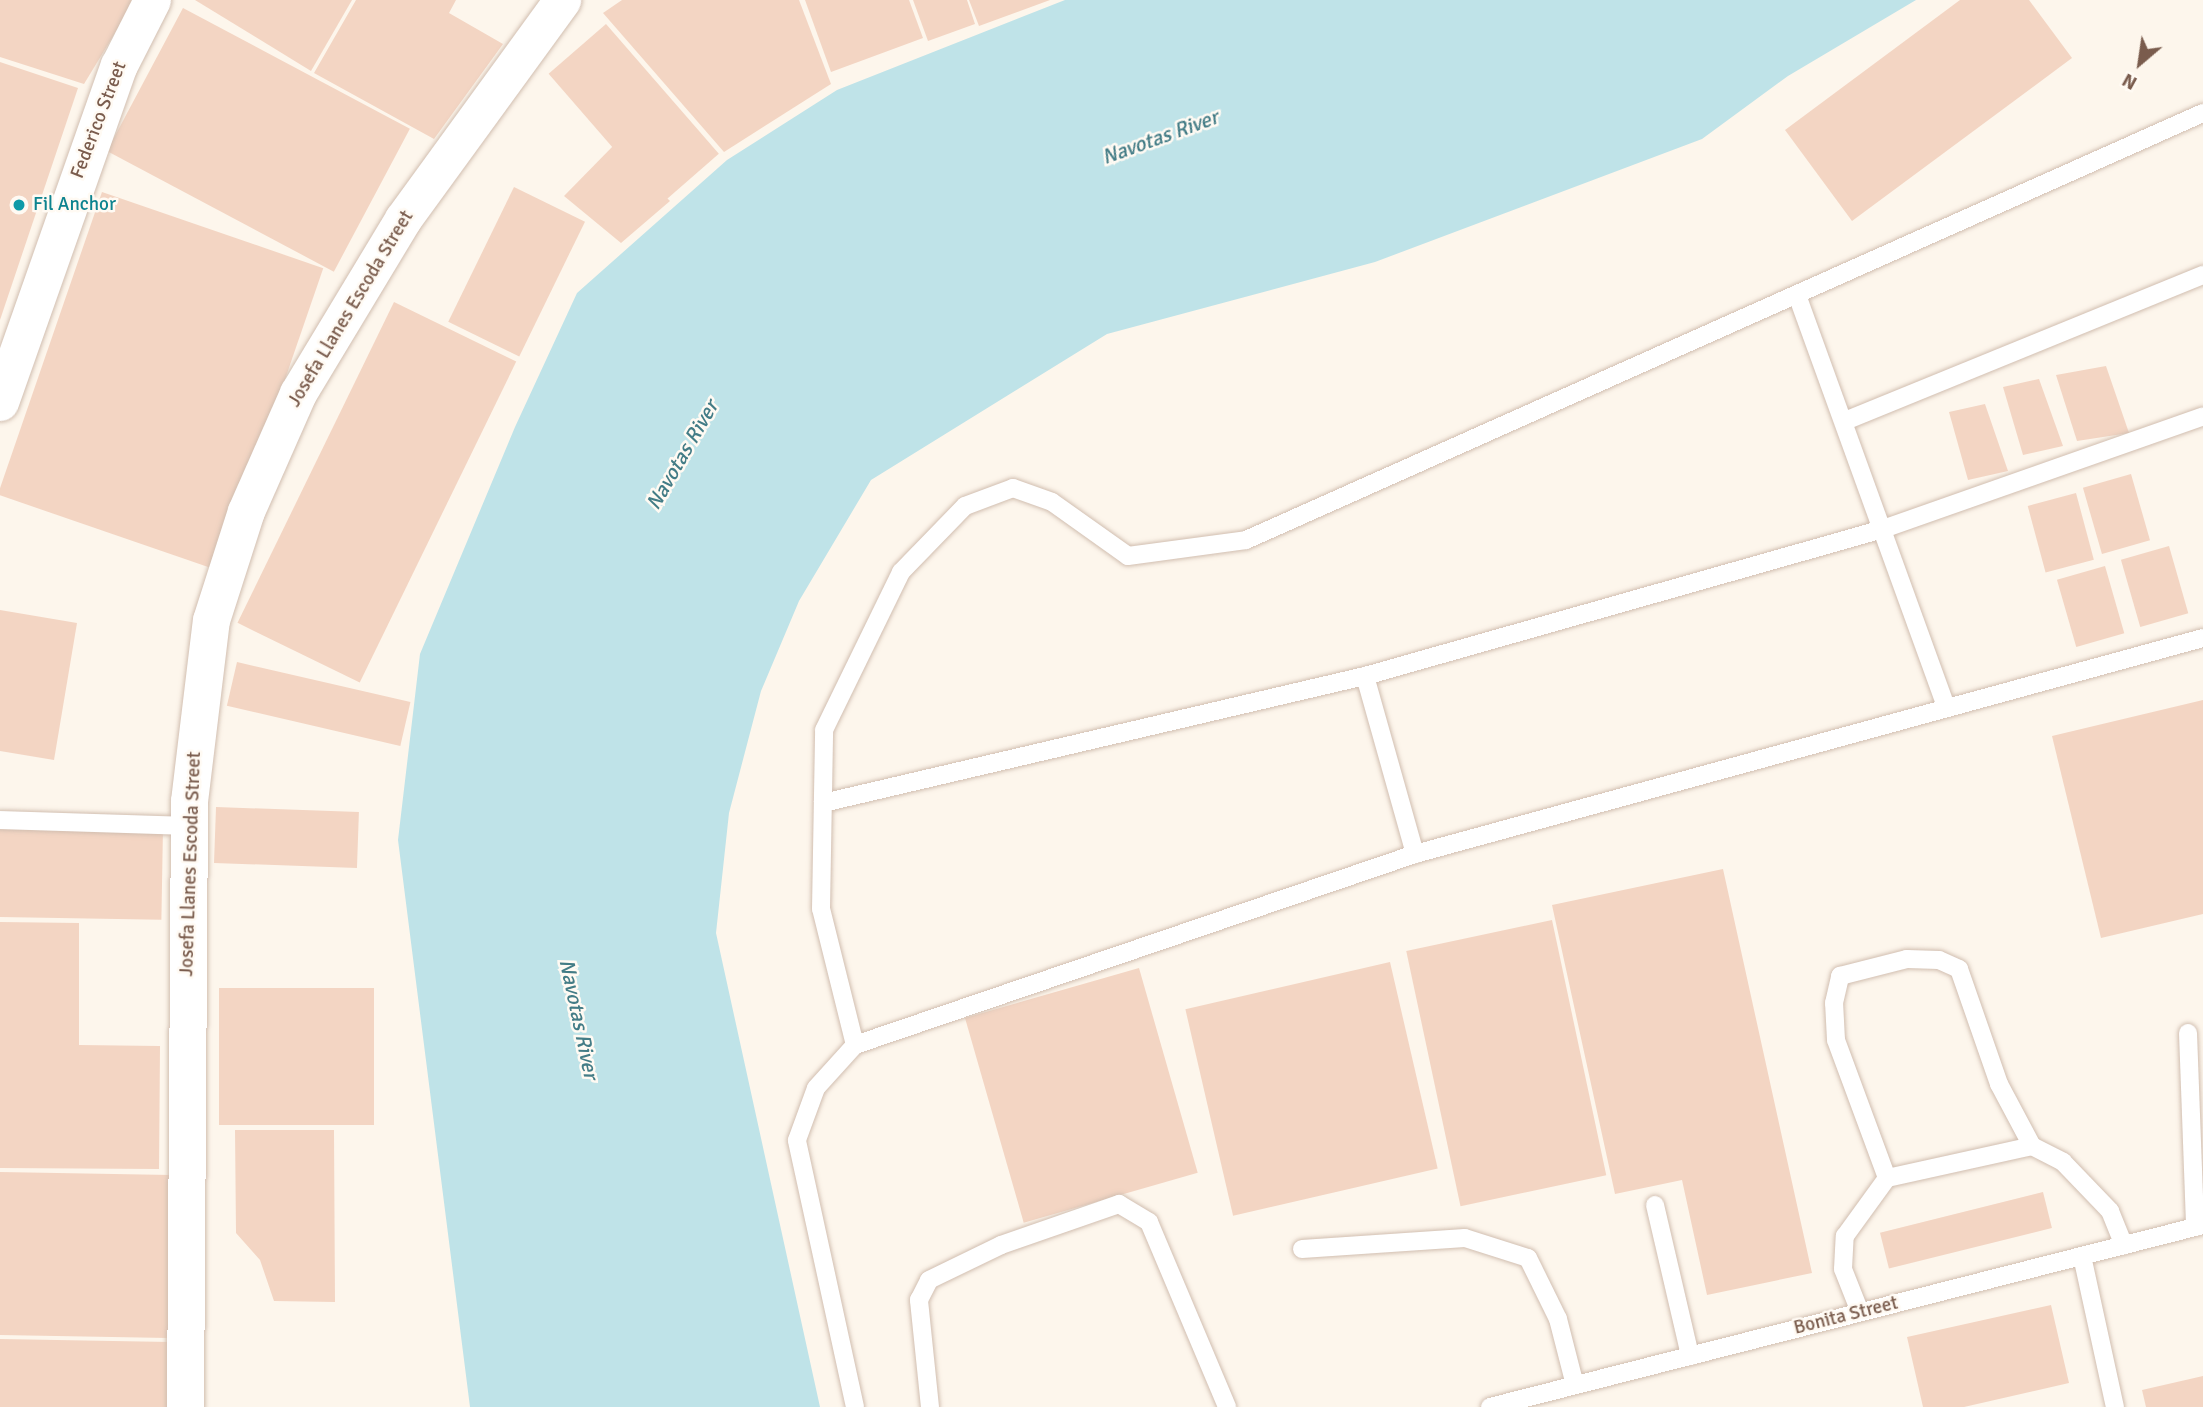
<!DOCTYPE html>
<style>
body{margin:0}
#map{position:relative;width:2203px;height:1407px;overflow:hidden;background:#fdf6ec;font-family:Signika,sans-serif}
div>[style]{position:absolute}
.water>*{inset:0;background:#bfe3e8}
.building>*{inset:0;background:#f3d5c3;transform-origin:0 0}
.roads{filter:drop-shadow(0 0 2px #d1beb0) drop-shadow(0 0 2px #d1beb0)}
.lane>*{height:18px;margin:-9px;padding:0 9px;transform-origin:9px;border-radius:9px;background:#fff}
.street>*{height:37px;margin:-18.5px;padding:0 18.5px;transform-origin:18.5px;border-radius:18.5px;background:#fff}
.dots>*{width:19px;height:19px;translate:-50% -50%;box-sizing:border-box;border:4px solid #fffaf3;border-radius:50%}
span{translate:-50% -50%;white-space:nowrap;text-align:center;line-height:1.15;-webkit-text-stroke:5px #fffaf3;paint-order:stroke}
.street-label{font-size:19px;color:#7a5c4d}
.culture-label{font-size:19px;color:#0d838f}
.left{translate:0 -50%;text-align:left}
.water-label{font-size:21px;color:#437c86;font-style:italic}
.north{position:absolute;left:2105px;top:28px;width:70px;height:70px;-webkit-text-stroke:5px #fffaf3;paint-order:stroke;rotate:209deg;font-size:19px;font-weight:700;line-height:28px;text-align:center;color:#7a5c4d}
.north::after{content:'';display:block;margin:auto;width:24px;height:32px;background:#7a5c4d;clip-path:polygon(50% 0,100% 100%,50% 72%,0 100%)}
</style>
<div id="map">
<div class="water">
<div style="clip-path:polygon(1065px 0,1916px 0,1788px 76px,1702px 139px,1375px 262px,1107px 334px,871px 480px,799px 601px,761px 691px,729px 813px,716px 933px,820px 1407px,470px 1407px,398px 840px,420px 654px,515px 427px,577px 293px,727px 160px,837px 90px)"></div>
</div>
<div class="building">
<div style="clip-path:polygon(0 0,135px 0,84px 84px,0 57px)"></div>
<div style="clip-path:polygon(195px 0,352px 0,311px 71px)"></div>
<div style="clip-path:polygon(356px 0,456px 0,449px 13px,503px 44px,434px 139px,314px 73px)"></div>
<div style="clip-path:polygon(622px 0,799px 0,831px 84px,724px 152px,603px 13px)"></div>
<div style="clip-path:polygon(805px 0,909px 0,923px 38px,831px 72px)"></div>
<div style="clip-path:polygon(913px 0,967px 0,975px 24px,928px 41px)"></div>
<div style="clip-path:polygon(969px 0,1050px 0,979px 26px)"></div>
<div style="clip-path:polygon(1960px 0,2029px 0,2072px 58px,1852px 221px,1785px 130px)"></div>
<div style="left:183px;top:8px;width:257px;height:162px;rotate:28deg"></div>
<div style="left:606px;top:24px;width:172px;height:76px;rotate:49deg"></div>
<div style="clip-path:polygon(0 62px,78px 88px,0 320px)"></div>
<div style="clip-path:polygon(614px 145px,670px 201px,621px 243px,564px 196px)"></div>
<div style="left:514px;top:187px;width:79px;height:150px;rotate:26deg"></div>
<div style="left:102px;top:192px;width:234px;height:320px;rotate:19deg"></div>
<div style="left:394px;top:302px;width:136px;height:357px;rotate:26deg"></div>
<div style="clip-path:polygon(2106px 366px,2129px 433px,2077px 441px,2056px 375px)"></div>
<div style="clip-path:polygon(2039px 379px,2063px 446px,2023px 455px,2003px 387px)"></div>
<div style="clip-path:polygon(1985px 404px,2008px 471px,1968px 480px,1949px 412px)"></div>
<div style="left:2131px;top:474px;width:69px;height:50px;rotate:74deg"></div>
<div style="left:2076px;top:493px;width:69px;height:50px;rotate:75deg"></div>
<div style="left:2169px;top:546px;width:70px;height:50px;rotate:74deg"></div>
<div style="left:2105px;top:566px;width:70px;height:50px;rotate:74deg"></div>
<div style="clip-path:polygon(0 610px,77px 623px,54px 760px,0 751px)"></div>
<div style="left:237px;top:662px;width:178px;height:45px;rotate:13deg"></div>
<div style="clip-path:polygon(2203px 700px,2203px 914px,2101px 938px,2052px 736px)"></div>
<div style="left:216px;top:807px;width:143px;height:56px;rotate:2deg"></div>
<div style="left:0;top:826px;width:163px;height:91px;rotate:1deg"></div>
<div style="clip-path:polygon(1723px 869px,1812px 1273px,1707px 1295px,1682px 1180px,1615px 1194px,1552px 905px)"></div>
<div style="left:1552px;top:920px;width:261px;height:149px;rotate:78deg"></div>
<div style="clip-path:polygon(0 922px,79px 923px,79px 1045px,160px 1046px,159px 1169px,0 1168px)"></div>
<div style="left:1390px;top:962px;width:212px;height:210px;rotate:77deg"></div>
<div style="left:1139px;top:968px;width:213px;height:181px;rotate:74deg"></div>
<div style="left:219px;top:988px;width:155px;height:137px"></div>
<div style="clip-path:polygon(235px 1130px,334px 1130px,335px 1302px,274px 1301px,260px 1260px,236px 1233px)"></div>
<div style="left:0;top:1172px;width:171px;height:163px;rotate:1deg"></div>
<div style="left:2043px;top:1192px;width:37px;height:168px;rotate:76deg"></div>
<div style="clip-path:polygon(2051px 1305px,2069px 1383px,1964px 1407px,1923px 1407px,1907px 1337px)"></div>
<div style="left:0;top:1339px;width:170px;height:68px;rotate:1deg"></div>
<div style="clip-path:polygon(2203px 1376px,2203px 1407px,2146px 1407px,2142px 1390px)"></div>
</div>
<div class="roads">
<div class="lane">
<div style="left:1797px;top:295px;width:438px;rotate:70.1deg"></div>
<div style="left:1845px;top:421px;width:387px;rotate:-22.2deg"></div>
<div style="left:1365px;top:676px;width:185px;rotate:74.3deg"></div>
<div style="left:823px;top:803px;width:557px;rotate:-13.19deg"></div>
<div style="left:1365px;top:676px;width:538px;rotate:-15.84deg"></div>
<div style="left:1883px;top:529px;width:339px;rotate:-19.4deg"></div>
<div style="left:0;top:820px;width:189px;rotate:1.8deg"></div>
<div style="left:2188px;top:1033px;width:194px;rotate:87.9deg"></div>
<div style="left:855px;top:1045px;width:140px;rotate:-104deg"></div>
<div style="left:821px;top:909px;width:179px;rotate:-89deg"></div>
<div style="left:824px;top:730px;width:176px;rotate:-64deg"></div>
<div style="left:901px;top:572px;width:92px;rotate:-45.9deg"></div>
<div style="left:965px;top:506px;width:51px;rotate:-20.6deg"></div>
<div style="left:1013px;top:488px;width:41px;rotate:19.7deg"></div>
<div style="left:1052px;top:502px;width:93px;rotate:35.4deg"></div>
<div style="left:1128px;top:556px;width:119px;rotate:-7.7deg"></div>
<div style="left:1246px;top:540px;width:1048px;rotate:-24.05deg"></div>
<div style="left:1887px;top:1178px;width:147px;rotate:-110.3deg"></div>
<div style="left:1836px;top:1040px;width:37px;rotate:-93deg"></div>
<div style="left:1834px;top:1003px;width:28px;rotate:-77deg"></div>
<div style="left:1840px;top:976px;width:69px;rotate:-14.2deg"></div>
<div style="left:1907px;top:959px;width:32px;rotate:2deg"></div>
<div style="left:1939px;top:960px;width:22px;rotate:24deg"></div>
<div style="left:1959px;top:969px;width:122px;rotate:70.8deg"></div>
<div style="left:1999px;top:1084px;width:70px;rotate:62deg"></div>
<div style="left:2032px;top:1146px;width:35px;rotate:27deg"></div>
<div style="left:2063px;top:1162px;width:68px;rotate:46.2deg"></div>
<div style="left:2110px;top:1211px;width:37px;rotate:68deg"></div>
<div style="left:1655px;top:1205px;width:155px;rotate:76.9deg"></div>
<div style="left:1302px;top:1249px;width:163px;rotate:-3.9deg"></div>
<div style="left:1465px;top:1238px;width:66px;rotate:17.6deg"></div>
<div style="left:1528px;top:1258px;width:68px;rotate:63.8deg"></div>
<div style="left:1558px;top:1319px;width:68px;rotate:75.6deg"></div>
<div style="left:2082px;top:1256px;width:155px;rotate:77.7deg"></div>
<div style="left:1860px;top:1312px;width:46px;rotate:-111.6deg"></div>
<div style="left:1843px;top:1269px;width:33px;rotate:-87deg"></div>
<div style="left:1845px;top:1236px;width:72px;rotate:-54.1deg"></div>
<div style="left:1887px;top:1178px;width:148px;rotate:-12.4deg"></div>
<div style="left:855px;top:1407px;width:273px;rotate:-102.3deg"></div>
<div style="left:797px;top:1140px;width:55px;rotate:-69.9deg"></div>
<div style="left:816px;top:1088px;width:58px;rotate:-47.8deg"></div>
<div style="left:855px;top:1045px;width:592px;rotate:-18.83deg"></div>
<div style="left:1415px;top:854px;width:817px;rotate:-15.33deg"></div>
<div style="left:930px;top:1407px;width:108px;rotate:-95.9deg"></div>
<div style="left:919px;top:1300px;width:22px;rotate:-63deg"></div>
<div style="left:929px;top:1280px;width:80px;rotate:-25.9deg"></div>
<div style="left:1001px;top:1245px;width:125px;rotate:-19.2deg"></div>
<div style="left:1119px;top:1204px;width:35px;rotate:31deg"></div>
<div style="left:1149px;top:1222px;width:201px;rotate:67.1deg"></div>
<div style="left:1490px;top:1407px;width:736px;rotate:-14.32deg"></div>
</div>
<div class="street">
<div style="left:0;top:402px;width:357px;rotate:-70.6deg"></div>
<div style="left:119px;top:65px;width:73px;rotate:-63.1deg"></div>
<div style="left:185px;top:1407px;width:606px;rotate:-89.62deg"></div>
<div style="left:189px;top:801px;width:182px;rotate:-83.1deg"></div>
<div style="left:211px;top:620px;width:114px;rotate:-72.2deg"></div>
<div style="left:246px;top:511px;width:129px;rotate:-66.2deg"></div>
<div style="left:298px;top:393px;width:203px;rotate:-58.9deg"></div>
<div style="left:403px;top:219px;width:271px;rotate:-54deg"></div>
</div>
</div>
<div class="dots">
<div style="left:19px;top:205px;background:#0f9aa8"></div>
</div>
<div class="street-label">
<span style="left:99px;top:120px;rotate:-69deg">Federico Street</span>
<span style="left:351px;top:309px;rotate:-59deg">Josefa Llanes Escoda Street</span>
<span style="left:191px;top:864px;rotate:-88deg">Josefa Llanes Escoda Street</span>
<span style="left:1846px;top:1316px;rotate:-14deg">Bonita Street</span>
</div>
<div class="culture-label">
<span class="left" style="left:33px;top:205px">Fil Anchor</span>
</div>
<div class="water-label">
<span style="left:1160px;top:137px;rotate:-20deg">Navotas River</span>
<span style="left:682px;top:455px;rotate:-60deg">Navotas River</span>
<span style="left:579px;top:1019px;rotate:78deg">Navotas River</span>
</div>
<div class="north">N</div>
</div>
